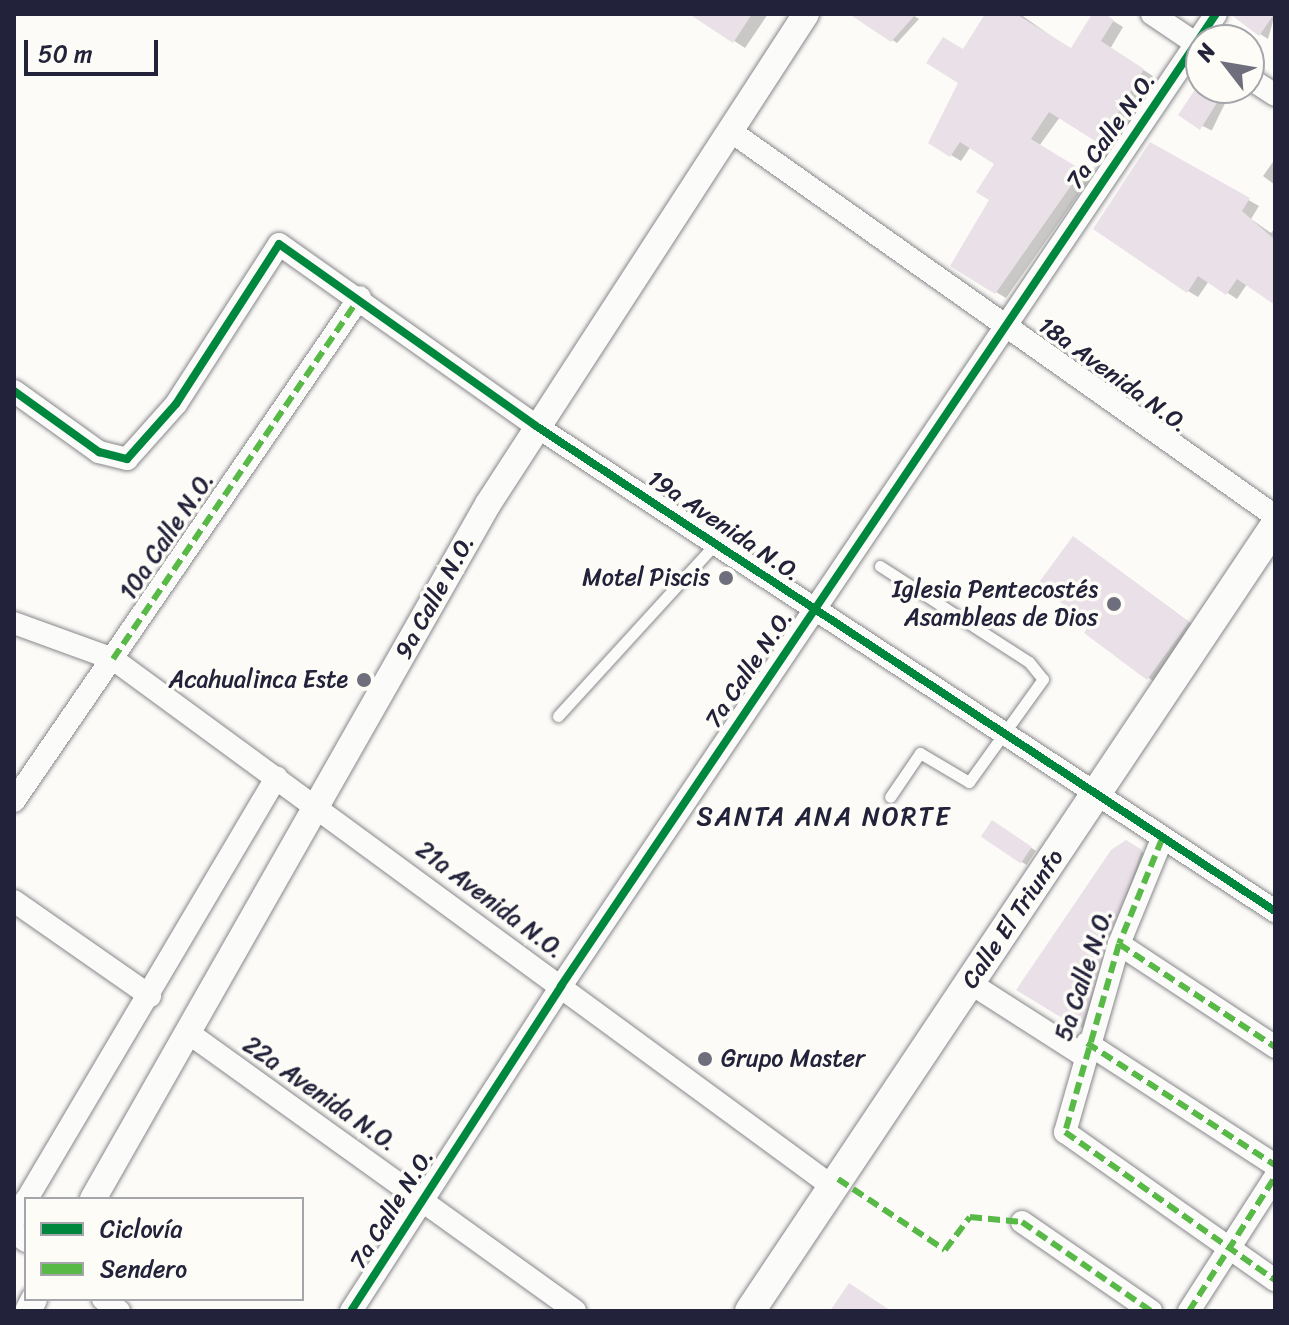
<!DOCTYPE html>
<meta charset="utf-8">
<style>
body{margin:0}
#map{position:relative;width:1289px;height:1325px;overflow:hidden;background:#fcfbf8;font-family:Sriracha,sans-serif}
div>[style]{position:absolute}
.shadow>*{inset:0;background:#0003;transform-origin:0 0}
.building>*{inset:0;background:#eae1e8;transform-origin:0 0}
.roads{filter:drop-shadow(0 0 2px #88888c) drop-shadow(0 0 2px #88888c)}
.service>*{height:11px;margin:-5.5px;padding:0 5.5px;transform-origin:5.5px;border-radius:5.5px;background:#fbfbf9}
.minor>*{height:22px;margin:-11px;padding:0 11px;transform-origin:11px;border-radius:11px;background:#fbfbf9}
.tertiary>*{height:26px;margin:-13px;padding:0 13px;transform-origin:13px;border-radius:13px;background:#fbfbf9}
.secondary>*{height:30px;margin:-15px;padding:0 15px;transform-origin:15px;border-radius:15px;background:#fbfbf9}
.quiet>*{height:6px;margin-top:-3px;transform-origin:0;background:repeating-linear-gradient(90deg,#58b947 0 12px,transparent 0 18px)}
.cycleway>*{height:8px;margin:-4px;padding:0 4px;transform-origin:4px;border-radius:4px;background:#00873e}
.dots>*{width:22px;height:22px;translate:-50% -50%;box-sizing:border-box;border:4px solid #fdfcf7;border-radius:50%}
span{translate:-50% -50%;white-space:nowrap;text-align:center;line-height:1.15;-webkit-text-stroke:7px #fdfcf7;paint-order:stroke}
.street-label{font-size:24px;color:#22223b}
.poi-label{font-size:24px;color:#22223b}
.right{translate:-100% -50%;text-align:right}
.left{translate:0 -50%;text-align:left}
.neighbourhood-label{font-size:26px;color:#22223b;letter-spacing:2px}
.frame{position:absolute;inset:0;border:16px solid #22223b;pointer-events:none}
.legend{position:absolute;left:24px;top:1197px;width:280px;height:104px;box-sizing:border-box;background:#fdfcf7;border:2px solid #a5a5ac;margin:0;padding:10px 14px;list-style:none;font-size:24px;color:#22223b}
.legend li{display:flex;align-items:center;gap:16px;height:40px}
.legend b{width:40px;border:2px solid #a5a5ac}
.north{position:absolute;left:1185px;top:24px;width:80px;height:80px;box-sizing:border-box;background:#fdfcf7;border:2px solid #a5a5ac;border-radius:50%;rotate:301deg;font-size:22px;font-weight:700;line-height:32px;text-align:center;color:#22223b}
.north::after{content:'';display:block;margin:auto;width:28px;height:36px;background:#6e6e7d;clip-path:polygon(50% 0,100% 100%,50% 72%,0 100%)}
.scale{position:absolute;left:24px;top:40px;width:134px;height:36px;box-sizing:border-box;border:4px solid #22223b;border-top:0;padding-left:10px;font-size:24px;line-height:28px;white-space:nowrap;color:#22223b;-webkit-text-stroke:6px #fdfcf7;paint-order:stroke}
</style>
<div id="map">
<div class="shadow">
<div style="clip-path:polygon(693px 14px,768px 14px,745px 48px)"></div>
<div style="clip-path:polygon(853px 14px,911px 14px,919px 19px,897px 43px)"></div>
<div style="clip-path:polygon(988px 14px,1020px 14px,1071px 50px,1094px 14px,1102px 14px,1123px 27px,1110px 49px,1153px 76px,1111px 148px,1060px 117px,1039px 146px,1090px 178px,1006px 298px,952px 266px,991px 199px,997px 163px,971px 146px,961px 161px,931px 143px,960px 82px,964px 51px)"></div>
<div style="clip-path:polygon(1242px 14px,1275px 14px,1268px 39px,1238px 20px)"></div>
<div style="left:1201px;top:84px;width:30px;height:37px;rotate:26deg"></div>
<div style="clip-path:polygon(1150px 144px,1259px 206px,1251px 219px,1271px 233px,1275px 228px,1275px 303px,1247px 284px,1237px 299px,1209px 281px,1198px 297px,1188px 291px)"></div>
<div style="clip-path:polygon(1275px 159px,1275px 185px,1263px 176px)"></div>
<div style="clip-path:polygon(1086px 546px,1200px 630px,1160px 686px,1086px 633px,1093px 624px)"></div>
<div style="left:993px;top:823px;width:51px;height:17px;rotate:33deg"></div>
<div style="clip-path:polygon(1126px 842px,1150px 857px,1089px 1032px,1019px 990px)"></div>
</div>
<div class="building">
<div style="clip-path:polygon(689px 14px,752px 14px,733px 43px)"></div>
<div style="clip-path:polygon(849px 14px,916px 14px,891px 42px)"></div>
<div style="clip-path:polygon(985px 14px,1016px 14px,1071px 48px,1092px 14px,1105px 14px,1114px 20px,1101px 41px,1144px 69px,1100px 144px,1049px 112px,1031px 139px,1082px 170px,995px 294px,950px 266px,989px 200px,976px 192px,994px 164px,960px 142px,950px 157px,928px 143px,958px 83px,926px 63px,943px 37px,963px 49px)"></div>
<div style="clip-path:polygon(1230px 14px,1274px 14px,1259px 36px)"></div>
<div style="clip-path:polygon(1196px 88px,1226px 88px,1200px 130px,1178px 115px)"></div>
<div style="clip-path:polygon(1150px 142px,1250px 198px,1242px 211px,1275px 240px,1275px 305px,1237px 279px,1226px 295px,1198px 276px,1187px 293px,1093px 229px)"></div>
<div style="clip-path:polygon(1073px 536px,1189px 622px,1147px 680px,1084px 633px,1090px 624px,1037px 585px)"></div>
<div style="left:992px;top:820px;width:48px;height:20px;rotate:34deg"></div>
<div style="clip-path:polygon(1126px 840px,1142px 850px,1080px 1029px,1016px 990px,1111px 850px)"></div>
<div style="clip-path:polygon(849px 1283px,891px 1311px,830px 1311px)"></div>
</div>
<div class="roads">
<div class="service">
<div style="left:880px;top:566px;width:177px;rotate:32.8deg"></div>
<div style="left:1029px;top:662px;width:22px;rotate:51deg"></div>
<div style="left:1043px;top:679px;width:127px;rotate:125.7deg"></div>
<div style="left:969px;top:782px;width:57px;rotate:-149.4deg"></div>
<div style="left:920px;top:753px;width:53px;rotate:124.3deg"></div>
<div style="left:558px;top:716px;width:233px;rotate:-47.6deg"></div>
</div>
<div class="minor">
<div style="left:1152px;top:14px;width:59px;rotate:34deg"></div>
<div style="left:1249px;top:78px;width:31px;rotate:33deg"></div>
<div style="left:729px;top:130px;width:669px;rotate:35.26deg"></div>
<div style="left:14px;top:391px;width:105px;rotate:35.7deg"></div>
<div style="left:99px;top:452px;width:29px;rotate:14deg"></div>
<div style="left:127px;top:459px;width:74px;rotate:-48.3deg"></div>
<div style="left:176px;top:404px;width:190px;rotate:-57.2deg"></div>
<div style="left:279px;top:244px;width:315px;rotate:35.3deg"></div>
<div style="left:536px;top:426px;width:884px;rotate:33.28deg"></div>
<div style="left:14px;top:623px;width:105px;rotate:20deg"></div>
<div style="left:113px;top:659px;width:893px;rotate:36.25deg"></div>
<div style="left:14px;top:801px;width:611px;rotate:-55.53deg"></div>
<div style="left:1162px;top:839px;width:113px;rotate:112.3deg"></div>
<div style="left:1119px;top:944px;width:196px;rotate:106deg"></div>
<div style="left:1065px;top:1132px;width:257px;rotate:35.2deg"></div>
<div style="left:14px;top:901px;width:166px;rotate:34.9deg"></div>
<div style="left:1119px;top:944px;width:187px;rotate:33.4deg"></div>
<div style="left:970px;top:983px;width:135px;rotate:32.6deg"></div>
<div style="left:190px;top:1034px;width:474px;rotate:35.7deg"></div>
<div style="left:1087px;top:1043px;width:224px;rotate:33deg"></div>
<div style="left:27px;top:1199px;width:490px;rotate:-59.4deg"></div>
<div style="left:14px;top:1220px;width:23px;rotate:-59deg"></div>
<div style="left:1022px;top:1222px;width:157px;rotate:34.6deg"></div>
<div style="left:14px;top:1232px;width:15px;rotate:37deg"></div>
<div style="left:103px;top:1299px;width:20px;rotate:37deg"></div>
<div style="left:351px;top:1311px;width:387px;rotate:-57.1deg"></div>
<div style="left:561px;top:986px;width:1172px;rotate:-56.03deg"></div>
<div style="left:1189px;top:1311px;width:159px;rotate:-57.3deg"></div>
</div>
<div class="tertiary">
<div style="left:93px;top:1199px;width:799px;rotate:-60.39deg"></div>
<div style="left:488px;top:504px;width:584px;rotate:-57.02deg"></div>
<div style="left:28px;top:1311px;width:13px;rotate:-63deg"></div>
</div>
<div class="secondary">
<div style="left:750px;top:1311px;width:944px;rotate:-56.23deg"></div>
</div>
</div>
<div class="quiet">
<div style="left:113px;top:659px;width:438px;rotate:-55.7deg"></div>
<div style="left:1162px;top:839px;width:113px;rotate:112.3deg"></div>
<div style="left:1119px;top:944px;width:196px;rotate:106deg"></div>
<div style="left:1065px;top:1132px;width:257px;rotate:35.2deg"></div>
<div style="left:1119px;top:944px;width:187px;rotate:33.4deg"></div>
<div style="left:1087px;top:1043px;width:224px;rotate:33deg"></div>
<div style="left:838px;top:1179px;width:128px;rotate:33.6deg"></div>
<div style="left:945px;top:1250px;width:41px;rotate:-52.9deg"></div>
<div style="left:970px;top:1217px;width:52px;rotate:5.5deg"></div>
<div style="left:1022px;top:1222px;width:157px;rotate:34.6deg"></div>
<div style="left:1189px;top:1311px;width:159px;rotate:-57.3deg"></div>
</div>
<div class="cycleway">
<div style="left:14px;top:391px;width:105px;rotate:35.7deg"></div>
<div style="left:99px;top:452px;width:29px;rotate:14deg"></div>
<div style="left:127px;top:459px;width:74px;rotate:-48.3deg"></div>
<div style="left:176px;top:404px;width:190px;rotate:-57.2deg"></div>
<div style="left:279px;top:244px;width:315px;rotate:35.3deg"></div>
<div style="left:536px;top:426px;width:884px;rotate:33.28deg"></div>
<div style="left:351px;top:1311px;width:387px;rotate:-57.1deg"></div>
<div style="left:561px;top:986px;width:1172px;rotate:-56.03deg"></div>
</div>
<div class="dots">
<div style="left:726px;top:578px;background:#6e6e7d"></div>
<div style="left:1114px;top:604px;background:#6e6e7d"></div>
<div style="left:364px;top:680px;background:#6e6e7d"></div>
<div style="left:705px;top:1059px;background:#6e6e7d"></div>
</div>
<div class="street-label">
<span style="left:1111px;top:131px;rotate:-55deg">7a Calle N.O.</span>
<span style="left:1113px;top:375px;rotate:36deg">18a Avenida N.O.</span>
<span style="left:724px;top:526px;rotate:34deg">19a Avenida N.O.</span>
<span style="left:167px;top:536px;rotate:-56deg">10a Calle N.O.</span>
<span style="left:435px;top:597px;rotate:-61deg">9a Calle N.O.</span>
<span style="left:749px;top:669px;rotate:-56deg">7a Calle N.O.</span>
<span style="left:490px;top:900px;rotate:37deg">21a Avenida N.O.</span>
<span style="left:1013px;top:919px;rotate:-56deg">Calle El Triunfo</span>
<span style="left:1084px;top:975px;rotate:-72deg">5a Calle N.O.</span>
<span style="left:320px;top:1094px;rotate:35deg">22a Avenida N.O.</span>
<span style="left:392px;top:1209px;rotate:-58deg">7a Calle N.O.</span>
</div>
<div class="poi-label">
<span class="right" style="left:710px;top:578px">Motel Piscis</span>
<span class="right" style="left:1098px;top:604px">Iglesia Pentecostés<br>Asambleas de Dios</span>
<span class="right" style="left:348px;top:680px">Acahualinca Este</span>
<span class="left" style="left:721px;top:1059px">Grupo Master</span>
</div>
<div class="neighbourhood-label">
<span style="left:824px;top:817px">SANTA ANA NORTE</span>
</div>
<div class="frame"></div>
<ul class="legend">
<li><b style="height:10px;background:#00873e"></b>Ciclovía</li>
<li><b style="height:10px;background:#58b947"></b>Sendero</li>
</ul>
<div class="north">N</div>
<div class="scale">50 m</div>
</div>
